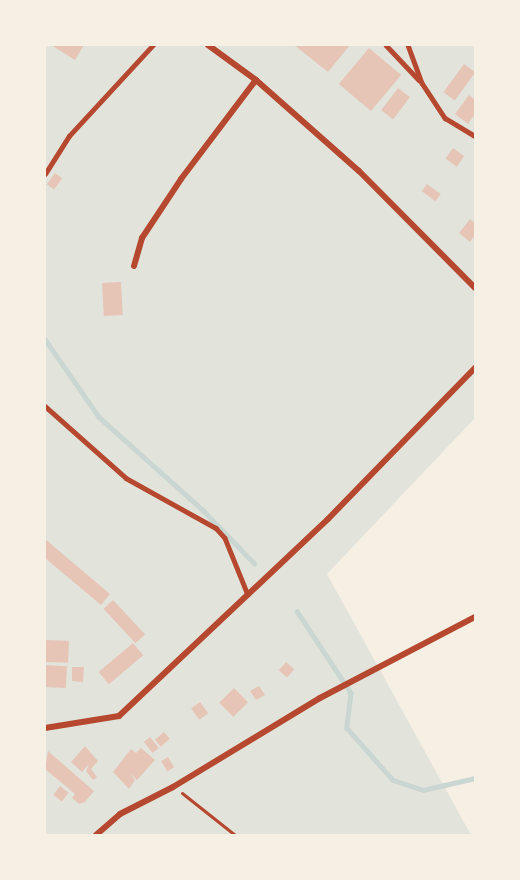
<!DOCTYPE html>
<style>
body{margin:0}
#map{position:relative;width:520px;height:880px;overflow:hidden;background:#f6efe4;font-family:"Crimson Pro",serif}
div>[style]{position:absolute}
.green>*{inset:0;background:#e2e4dc}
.stream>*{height:4.5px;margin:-2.25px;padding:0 2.25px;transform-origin:2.25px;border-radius:2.25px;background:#c9d6d2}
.building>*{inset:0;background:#e6c5b7;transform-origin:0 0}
.path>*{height:3px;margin:-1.5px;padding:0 1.5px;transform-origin:1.5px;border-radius:1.5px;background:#b5482f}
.service>*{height:4.5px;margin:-2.25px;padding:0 2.25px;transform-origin:2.25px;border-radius:2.25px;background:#b5482f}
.minor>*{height:6px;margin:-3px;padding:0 3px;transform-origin:3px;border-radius:3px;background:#b5482f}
span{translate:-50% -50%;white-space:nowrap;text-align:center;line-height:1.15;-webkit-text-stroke:4.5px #f6efe4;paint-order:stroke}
.frame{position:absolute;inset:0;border:46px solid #f6efe4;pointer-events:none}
</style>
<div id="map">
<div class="green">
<div style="clip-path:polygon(45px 45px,475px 45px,475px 418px,327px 574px,471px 835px,45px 835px)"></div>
</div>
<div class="stream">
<div style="left:45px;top:339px;width:95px;rotate:55.3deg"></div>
<div style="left:99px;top:417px;width:140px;rotate:41.8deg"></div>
<div style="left:203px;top:510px;width:74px;rotate:46.1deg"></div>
<div style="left:297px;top:611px;width:98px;rotate:56.6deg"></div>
<div style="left:351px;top:693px;width:35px;rotate:97deg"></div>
<div style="left:347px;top:728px;width:69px;rotate:48.5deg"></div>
<div style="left:393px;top:780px;width:32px;rotate:18deg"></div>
<div style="left:423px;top:790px;width:53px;rotate:-13deg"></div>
</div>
<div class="building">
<div style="clip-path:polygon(51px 45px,84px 45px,75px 60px)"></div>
<div style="clip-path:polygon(294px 45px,350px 45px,328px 72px)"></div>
<div style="left:369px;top:48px;width:42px;height:47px;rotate:40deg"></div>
<div style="left:464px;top:64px;width:14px;height:35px;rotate:36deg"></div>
<div style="left:398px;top:88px;width:15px;height:28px;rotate:37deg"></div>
<div style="clip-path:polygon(469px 95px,475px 100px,475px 114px,468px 124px,455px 114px)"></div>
<div style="left:453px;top:148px;width:14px;height:13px;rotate:36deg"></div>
<div style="left:55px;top:173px;width:9px;height:14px;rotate:36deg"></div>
<div style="left:427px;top:184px;width:17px;height:9px;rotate:36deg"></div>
<div style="clip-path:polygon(470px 219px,475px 223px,475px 235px,470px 242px,459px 233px)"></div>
<div style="left:121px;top:282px;width:33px;height:19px;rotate:87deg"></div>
<div style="clip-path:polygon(45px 539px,110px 594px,101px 605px,45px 558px)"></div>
<div style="left:113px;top:600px;width:47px;height:13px;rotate:47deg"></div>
<div style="left:45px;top:640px;width:24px;height:22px;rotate:2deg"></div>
<div style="left:133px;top:643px;width:16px;height:45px;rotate:50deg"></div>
<div style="left:286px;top:662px;width:11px;height:11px;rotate:41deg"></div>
<div style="left:45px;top:665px;width:22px;height:22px;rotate:3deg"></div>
<div style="clip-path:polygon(72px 667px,84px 667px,83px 682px,72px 681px)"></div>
<div style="clip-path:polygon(259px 686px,265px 695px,256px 700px,250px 691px)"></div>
<div style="left:234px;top:688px;width:20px;height:21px;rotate:45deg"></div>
<div style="left:200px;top:702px;width:14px;height:11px;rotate:54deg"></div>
<div style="left:164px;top:732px;width:9px;height:12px;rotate:49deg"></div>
<div style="left:150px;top:737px;width:14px;height:8px;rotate:51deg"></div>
<div style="clip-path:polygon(85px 746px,98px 761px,91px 769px,97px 777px,93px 780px,86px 771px,89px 764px,82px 772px,71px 762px)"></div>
<div style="clip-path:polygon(141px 748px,155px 760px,137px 780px,130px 773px,135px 780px,129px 789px,113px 772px,131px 749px,136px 753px)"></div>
<div style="clip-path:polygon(48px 751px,94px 791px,85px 802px,79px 804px,72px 798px,75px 794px,45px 769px)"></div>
<div style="left:168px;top:757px;width:12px;height:8px;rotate:59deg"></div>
<div style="left:60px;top:786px;width:11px;height:11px;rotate:38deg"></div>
</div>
<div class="path">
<div style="left:182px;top:793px;width:68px;rotate:38.4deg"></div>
</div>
<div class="service">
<div style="left:386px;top:45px;width:48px;rotate:46.7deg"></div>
<div style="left:408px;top:45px;width:40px;rotate:69.8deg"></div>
<div style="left:422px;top:83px;width:42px;rotate:56.7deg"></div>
<div style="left:445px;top:118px;width:35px;rotate:31deg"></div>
<div style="left:45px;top:174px;width:45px;rotate:-57.7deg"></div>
<div style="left:69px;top:136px;width:124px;rotate:-47.3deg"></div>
<div style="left:45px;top:406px;width:108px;rotate:41.6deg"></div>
<div style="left:126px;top:478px;width:103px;rotate:29.1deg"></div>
<div style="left:216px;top:528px;width:13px;rotate:48deg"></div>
<div style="left:225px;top:538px;width:61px;rotate:68deg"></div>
</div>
<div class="minor">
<div style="left:208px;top:45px;width:59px;rotate:36.1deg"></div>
<div style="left:256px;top:80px;width:137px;rotate:41.5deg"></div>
<div style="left:359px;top:171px;width:165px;rotate:45.2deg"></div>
<div style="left:134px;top:266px;width:29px;rotate:-74deg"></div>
<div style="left:142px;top:238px;width:71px;rotate:-56.5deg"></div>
<div style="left:181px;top:179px;width:124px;rotate:-52.9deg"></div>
<div style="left:45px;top:728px;width:75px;rotate:-9.2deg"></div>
<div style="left:119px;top:716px;width:287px;rotate:-43.3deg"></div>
<div style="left:328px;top:519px;width:211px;rotate:-45.8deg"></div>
<div style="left:96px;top:835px;width:32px;rotate:-41deg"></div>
<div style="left:120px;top:814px;width:59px;rotate:-27deg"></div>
<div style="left:173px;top:787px;width:172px;rotate:-31.2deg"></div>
<div style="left:320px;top:698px;width:175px;rotate:-27.6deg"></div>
</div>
<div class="frame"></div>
</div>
